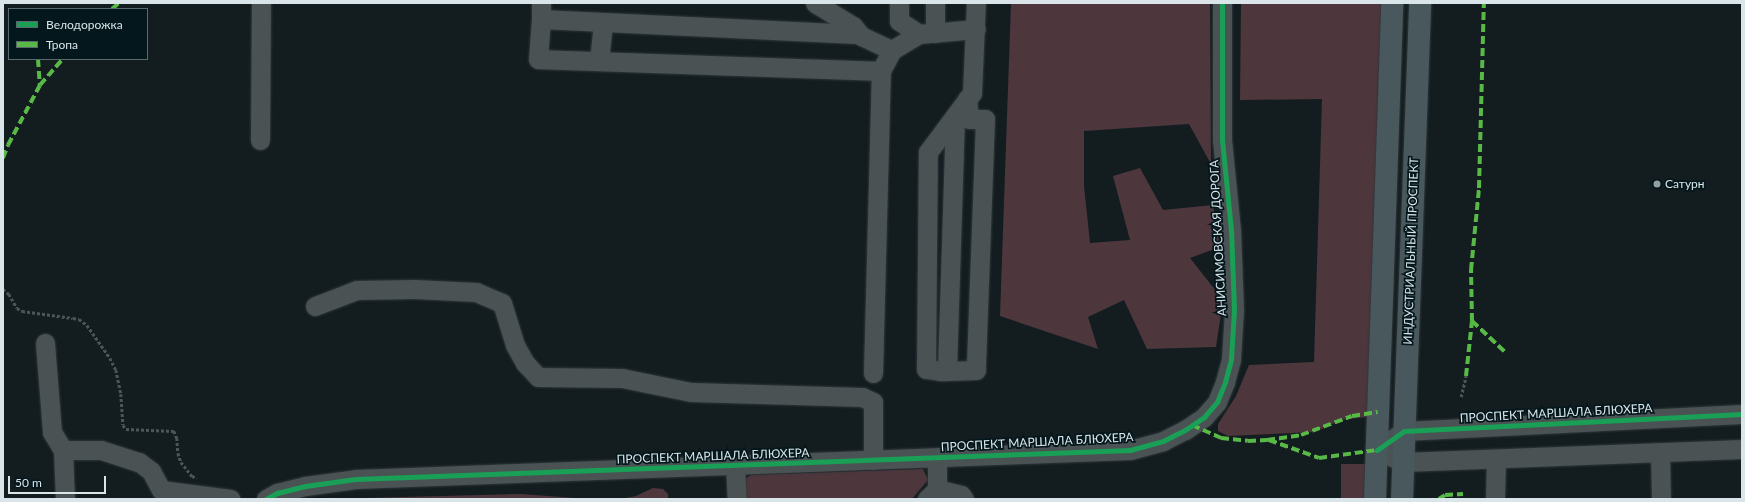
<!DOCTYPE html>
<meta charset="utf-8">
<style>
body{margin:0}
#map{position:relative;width:1745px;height:502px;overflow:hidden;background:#131d20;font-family:Lato,sans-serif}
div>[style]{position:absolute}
.green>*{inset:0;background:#4d373d;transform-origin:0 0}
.path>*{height:2.5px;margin-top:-1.25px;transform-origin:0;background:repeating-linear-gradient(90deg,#4e5557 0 3px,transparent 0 5px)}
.roads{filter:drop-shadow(0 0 1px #30373a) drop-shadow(0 0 1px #30373a)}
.minor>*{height:19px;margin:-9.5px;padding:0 9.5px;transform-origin:9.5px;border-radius:9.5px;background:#4a5254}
.major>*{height:22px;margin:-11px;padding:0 11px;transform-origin:11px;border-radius:11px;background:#49585d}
.quiet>*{height:4px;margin-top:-2px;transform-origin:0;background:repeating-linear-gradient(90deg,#58b947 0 8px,transparent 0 12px)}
.cycleway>*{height:5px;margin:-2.5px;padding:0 2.5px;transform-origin:2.5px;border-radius:2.5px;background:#1a9f57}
.dots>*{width:11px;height:11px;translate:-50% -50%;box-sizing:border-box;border:2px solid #04171c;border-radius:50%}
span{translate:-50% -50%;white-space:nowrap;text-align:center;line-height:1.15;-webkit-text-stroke:3.5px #04171c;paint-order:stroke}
.poi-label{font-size:12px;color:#d9e5e8}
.left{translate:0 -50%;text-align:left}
.street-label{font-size:12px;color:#d9e5e8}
.frame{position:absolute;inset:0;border:4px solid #d9e5e8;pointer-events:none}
.legend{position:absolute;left:8px;top:8px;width:140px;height:52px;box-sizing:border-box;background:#04171c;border:1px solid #59696e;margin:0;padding:5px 7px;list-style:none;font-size:12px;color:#d9e5e8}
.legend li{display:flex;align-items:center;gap:8px;height:20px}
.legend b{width:20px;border:1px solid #59696e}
.scale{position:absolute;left:8px;top:476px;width:98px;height:18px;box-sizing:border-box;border:2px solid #d9e5e8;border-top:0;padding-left:5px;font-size:12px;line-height:14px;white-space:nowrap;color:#d9e5e8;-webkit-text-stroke:3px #04171c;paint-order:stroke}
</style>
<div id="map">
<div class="green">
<div style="clip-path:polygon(1011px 3px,1210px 3px,1211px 164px,1189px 124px,1084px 131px,1084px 186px,1090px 243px,1130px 240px,1113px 176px,1140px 168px,1163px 210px,1213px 205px,1220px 247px,1190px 258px,1223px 300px,1216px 347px,1147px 349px,1124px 300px,1088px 317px,1098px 349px,1000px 316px)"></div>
<div style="clip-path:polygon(1241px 3px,1382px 3px,1367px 417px,1341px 420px,1315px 432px,1228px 436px,1218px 431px,1218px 424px,1236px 396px,1249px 365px,1314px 362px,1322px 99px,1240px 100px)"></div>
<div style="left:1341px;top:464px;width:25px;height:35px"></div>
<div style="clip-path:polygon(923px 469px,928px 480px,912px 499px,745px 499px,745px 479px,751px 475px)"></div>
<div style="clip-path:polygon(653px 488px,663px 489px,668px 494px,668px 499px,620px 499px,636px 496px)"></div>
<div style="clip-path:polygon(521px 494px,589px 499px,355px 499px,364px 498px)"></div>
</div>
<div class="path">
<div style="left:3px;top:289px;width:8px;rotate:40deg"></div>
<div style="left:9px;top:294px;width:16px;rotate:60deg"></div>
<div style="left:17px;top:308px;width:6px;rotate:31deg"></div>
<div style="left:22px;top:311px;width:51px;rotate:7.8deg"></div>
<div style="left:73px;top:318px;width:6px;rotate:9deg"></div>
<div style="left:79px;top:319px;width:10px;rotate:37deg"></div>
<div style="left:87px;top:325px;width:40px;rotate:55.1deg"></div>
<div style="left:110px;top:358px;width:13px;rotate:63deg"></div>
<div style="left:116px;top:370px;width:25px;rotate:78deg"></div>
<div style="left:121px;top:394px;width:31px;rotate:86deg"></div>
<div style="left:123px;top:425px;width:5px;rotate:53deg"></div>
<div style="left:126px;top:429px;width:48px;rotate:2.4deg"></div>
<div style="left:174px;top:431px;width:8px;rotate:67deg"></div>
<div style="left:177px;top:438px;width:15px;rotate:86deg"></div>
<div style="left:178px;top:453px;width:9px;rotate:72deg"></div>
<div style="left:181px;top:462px;width:18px;rotate:52deg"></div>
<div style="left:192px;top:476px;width:5px;rotate:22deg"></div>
<div style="left:1461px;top:397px;width:22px;rotate:-77deg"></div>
</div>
<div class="roads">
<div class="minor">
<div style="left:815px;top:3px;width:44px;rotate:31.2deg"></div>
<div style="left:853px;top:26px;width:13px;rotate:51deg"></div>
<div style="left:899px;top:3px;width:18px;rotate:90deg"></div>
<div style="left:899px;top:21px;width:24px;rotate:33deg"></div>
<div style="left:541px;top:19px;width:16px;rotate:-90deg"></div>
<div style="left:935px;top:33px;width:30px;rotate:-90deg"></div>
<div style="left:892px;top:50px;width:24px;rotate:118deg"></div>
<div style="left:881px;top:71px;width:343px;rotate:-178deg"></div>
<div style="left:538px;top:59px;width:40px;rotate:-85.7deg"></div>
<div style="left:541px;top:19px;width:316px;rotate:2.7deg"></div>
<div style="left:857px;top:34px;width:38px;rotate:25deg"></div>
<div style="left:892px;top:50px;width:31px;rotate:-31deg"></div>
<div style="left:919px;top:34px;width:57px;rotate:-5deg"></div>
<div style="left:599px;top:61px;width:39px;rotate:-84deg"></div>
<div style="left:967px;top:99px;width:20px;rotate:84deg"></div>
<div style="left:969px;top:119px;width:16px"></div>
<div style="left:985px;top:119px;width:251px;rotate:92.1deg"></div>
<div style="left:976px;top:370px;width:35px;rotate:178deg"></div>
<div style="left:941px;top:371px;width:15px;rotate:-172deg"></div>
<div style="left:926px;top:369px;width:217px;rotate:-89.5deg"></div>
<div style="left:928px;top:152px;width:74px;rotate:-53.3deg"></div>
<div style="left:972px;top:93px;width:90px;rotate:-87.5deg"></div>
<div style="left:260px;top:140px;width:137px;rotate:-89.6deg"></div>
<div style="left:315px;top:306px;width:45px;rotate:-20.9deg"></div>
<div style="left:357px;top:290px;width:57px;rotate:-1deg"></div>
<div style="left:414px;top:289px;width:62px;rotate:2.8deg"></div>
<div style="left:476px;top:292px;width:28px;rotate:23deg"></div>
<div style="left:502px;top:303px;width:44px;rotate:72.8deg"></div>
<div style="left:515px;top:345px;width:21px;rotate:61deg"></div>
<div style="left:525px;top:363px;width:19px;rotate:47deg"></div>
<div style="left:538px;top:377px;width:84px;rotate:0.7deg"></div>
<div style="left:622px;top:378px;width:70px;rotate:11.5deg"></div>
<div style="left:691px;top:392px;width:171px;rotate:1.7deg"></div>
<div style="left:862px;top:397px;width:12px;rotate:24deg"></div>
<div style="left:873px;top:402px;width:58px;rotate:90deg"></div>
<div style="left:45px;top:343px;width:89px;rotate:85.5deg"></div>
<div style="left:52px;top:432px;width:21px;rotate:59deg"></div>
<div style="left:63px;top:450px;width:49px;rotate:87.7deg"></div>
<div style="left:947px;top:371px;width:255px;rotate:-88.2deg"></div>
<div style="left:873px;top:373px;width:302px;rotate:-88.5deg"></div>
<div style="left:63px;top:450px;width:38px"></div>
<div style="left:101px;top:450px;width:40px;rotate:18deg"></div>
<div style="left:139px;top:462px;width:15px;rotate:37deg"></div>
<div style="left:151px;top:471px;width:21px;rotate:62deg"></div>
<div style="left:161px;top:490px;width:70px;rotate:7.4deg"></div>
<div style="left:1377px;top:450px;width:33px;rotate:-35deg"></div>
<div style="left:1404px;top:431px;width:338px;rotate:-2.9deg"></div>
<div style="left:1377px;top:450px;width:29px;rotate:25deg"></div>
<div style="left:1403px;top:462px;width:339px;rotate:-2.2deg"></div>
<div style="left:1660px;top:452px;width:47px;rotate:88.8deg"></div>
<div style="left:735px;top:466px;width:33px;rotate:87deg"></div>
<div style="left:937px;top:489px;width:25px;rotate:14deg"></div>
<div style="left:961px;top:495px;width:5px;rotate:53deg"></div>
<div style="left:266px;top:499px;width:13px;rotate:-29deg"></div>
<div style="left:277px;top:493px;width:29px;rotate:-14deg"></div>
<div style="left:305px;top:486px;width:51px;rotate:-7.8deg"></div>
<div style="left:356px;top:479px;width:775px;rotate:-2.15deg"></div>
<div style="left:1130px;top:450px;width:34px;rotate:-15deg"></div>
<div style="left:1163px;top:441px;width:25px;rotate:-27deg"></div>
<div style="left:1185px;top:430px;width:23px;rotate:-34deg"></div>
<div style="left:1204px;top:417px;width:20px;rotate:-49deg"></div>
<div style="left:1217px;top:402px;width:22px;rotate:-68deg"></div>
<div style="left:1225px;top:382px;width:24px;rotate:-75deg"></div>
<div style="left:1231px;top:359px;width:49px;rotate:-86.5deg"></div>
<div style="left:1234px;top:310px;width:80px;rotate:-92.1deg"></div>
<div style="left:1231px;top:230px;width:90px;rotate:-95.7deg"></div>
<div style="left:1222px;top:140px;width:137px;rotate:-90deg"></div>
<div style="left:927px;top:499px;width:14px;rotate:-45deg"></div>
<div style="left:937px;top:489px;width:32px;rotate:-90deg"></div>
<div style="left:1495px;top:499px;width:40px;rotate:-88.6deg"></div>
</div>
<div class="major">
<div style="left:1375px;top:499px;width:496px;rotate:-88deg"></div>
<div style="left:1402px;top:499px;width:496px;rotate:-87.9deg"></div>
</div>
</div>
<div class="quiet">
<div style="left:112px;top:9px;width:9px;rotate:-41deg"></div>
<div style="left:38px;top:59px;width:26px;rotate:86deg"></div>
<div style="left:3px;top:158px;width:14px;rotate:-69deg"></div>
<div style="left:8px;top:145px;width:68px;rotate:-61.9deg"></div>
<div style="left:40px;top:85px;width:35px;rotate:-49deg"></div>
<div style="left:1472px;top:321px;width:45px;rotate:43.2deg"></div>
<div style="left:1466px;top:376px;width:55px;rotate:-83.8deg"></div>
<div style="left:1472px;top:321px;width:51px;rotate:-91.1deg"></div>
<div style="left:1471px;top:270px;width:82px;rotate:-84.4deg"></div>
<div style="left:1479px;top:188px;width:185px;rotate:-88.5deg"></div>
<div style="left:1192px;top:425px;width:32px;rotate:24deg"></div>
<div style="left:1221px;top:438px;width:27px;rotate:6deg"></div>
<div style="left:1248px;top:441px;width:19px;rotate:-3deg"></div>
<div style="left:1267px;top:440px;width:34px;rotate:-8deg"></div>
<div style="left:1301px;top:435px;width:54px;rotate:-20.4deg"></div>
<div style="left:1352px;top:416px;width:26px;rotate:-9deg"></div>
<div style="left:1269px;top:440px;width:53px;rotate:19.8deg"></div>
<div style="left:1319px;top:458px;width:59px;rotate:-7.9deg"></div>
<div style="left:1439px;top:499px;width:7px;rotate:-34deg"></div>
<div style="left:1445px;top:495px;width:18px;rotate:-3deg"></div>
</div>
<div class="cycleway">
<div style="left:1377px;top:450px;width:33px;rotate:-35deg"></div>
<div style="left:1404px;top:431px;width:338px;rotate:-2.9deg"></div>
<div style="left:266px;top:499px;width:13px;rotate:-29deg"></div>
<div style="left:277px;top:493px;width:29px;rotate:-14deg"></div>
<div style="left:305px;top:486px;width:51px;rotate:-7.8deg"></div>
<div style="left:356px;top:479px;width:775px;rotate:-2.15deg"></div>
<div style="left:1130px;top:450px;width:34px;rotate:-15deg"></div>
<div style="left:1163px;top:441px;width:25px;rotate:-27deg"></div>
<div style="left:1185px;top:430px;width:23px;rotate:-34deg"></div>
<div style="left:1204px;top:417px;width:20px;rotate:-49deg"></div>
<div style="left:1217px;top:402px;width:22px;rotate:-68deg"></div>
<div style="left:1225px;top:382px;width:24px;rotate:-75deg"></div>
<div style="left:1231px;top:359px;width:49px;rotate:-86.5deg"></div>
<div style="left:1234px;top:310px;width:80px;rotate:-92.1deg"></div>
<div style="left:1231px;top:230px;width:90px;rotate:-95.7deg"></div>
<div style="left:1222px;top:140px;width:137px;rotate:-90deg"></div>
</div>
<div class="dots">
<div style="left:1657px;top:184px;background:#949fa2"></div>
</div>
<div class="poi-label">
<span class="left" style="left:1665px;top:184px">Сатурн</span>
</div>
<div class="street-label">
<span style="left:1218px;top:238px;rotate:-93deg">АНИСИМОВСКАЯ ДОРОГА</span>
<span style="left:1411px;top:251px;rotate:-88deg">ИНДУСТРИАЛЬНЫЙ ПРОСПЕКТ</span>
<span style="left:1556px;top:413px;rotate:-3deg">ПРОСПЕКТ МАРШАЛА БЛЮХЕРА</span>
<span style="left:1037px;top:442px;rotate:-3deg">ПРОСПЕКТ МАРШАЛА БЛЮХЕРА</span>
<span style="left:713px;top:456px;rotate:-2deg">ПРОСПЕКТ МАРШАЛА БЛЮХЕРА</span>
</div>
<div class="frame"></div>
<ul class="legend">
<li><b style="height:5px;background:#1a9f57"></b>Велодорожка</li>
<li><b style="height:5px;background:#58b947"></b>Тропа</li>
</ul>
<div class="scale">50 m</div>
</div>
